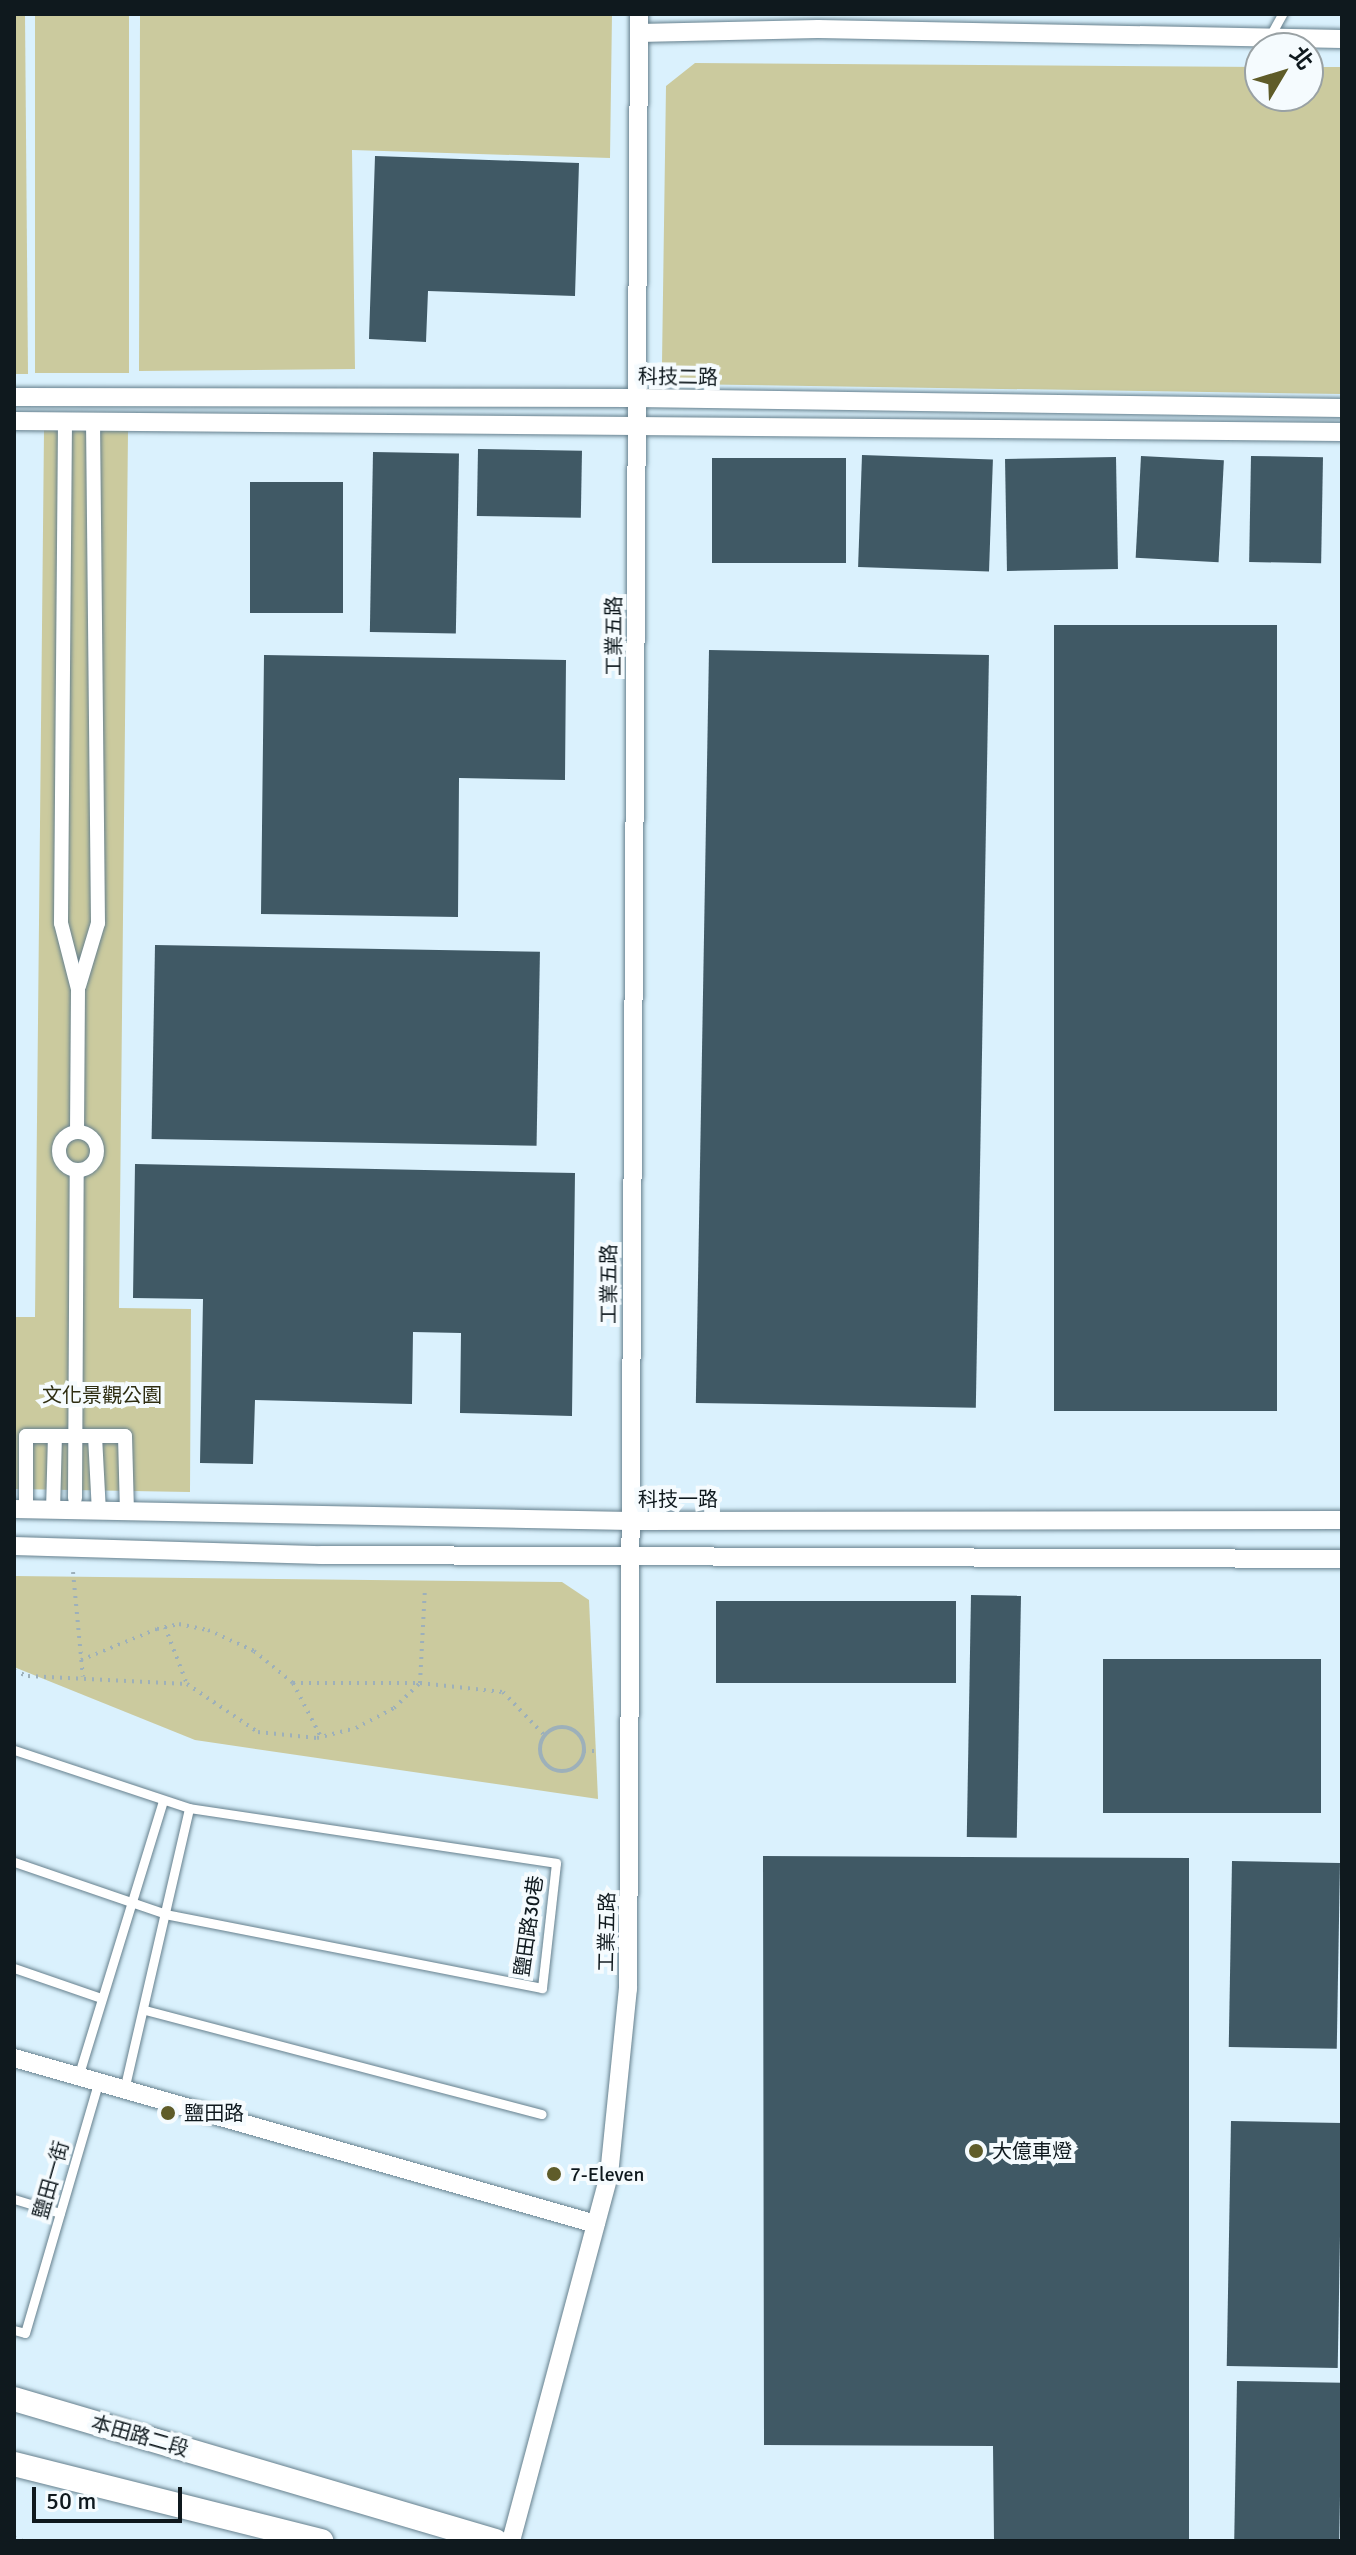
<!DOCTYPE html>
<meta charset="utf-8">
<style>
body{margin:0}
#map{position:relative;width:1356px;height:2555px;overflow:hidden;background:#daf1fd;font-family:Signika,"Noto Sans TC",sans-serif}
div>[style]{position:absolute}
.green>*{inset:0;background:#cbca9e;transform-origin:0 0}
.building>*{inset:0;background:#405965;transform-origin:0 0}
.path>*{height:4px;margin-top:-2px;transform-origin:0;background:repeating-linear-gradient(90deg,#9db0ba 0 2px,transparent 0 8px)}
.path>.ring{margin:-2px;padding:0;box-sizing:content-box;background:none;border:4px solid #9db0ba;border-radius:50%}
.roads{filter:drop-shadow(0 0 2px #66808d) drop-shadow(0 0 2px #66808d)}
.service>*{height:9px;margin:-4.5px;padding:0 4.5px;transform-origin:4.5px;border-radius:4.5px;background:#fff}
.pedestrian>*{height:14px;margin:-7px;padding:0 7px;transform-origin:7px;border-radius:7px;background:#fff}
.pedestrian>.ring{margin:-7px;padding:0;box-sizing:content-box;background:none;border:14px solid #fff;border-radius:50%}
.minor>*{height:18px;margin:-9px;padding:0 9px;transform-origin:9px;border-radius:9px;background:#fff}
.tertiary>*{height:24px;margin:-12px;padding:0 12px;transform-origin:12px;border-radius:12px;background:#fff}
.dots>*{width:22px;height:22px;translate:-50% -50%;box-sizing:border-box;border:4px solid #f5fbfe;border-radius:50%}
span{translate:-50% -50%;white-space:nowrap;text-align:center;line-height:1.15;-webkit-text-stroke:8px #f5fbfe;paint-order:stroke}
.street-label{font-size:20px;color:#0f191e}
.park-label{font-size:20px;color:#2e2d11}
.poi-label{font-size:20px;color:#0f191e}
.left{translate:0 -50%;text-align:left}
.frame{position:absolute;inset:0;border:16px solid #0f191e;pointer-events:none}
.north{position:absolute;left:1244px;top:32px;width:80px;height:80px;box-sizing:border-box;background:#f5fbfe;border:2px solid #99a1a4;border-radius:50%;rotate:52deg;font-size:22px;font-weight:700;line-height:32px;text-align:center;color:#0f191e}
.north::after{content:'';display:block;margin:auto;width:28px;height:36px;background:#5f5c29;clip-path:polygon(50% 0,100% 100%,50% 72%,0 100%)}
.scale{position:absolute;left:32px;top:2487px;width:150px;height:36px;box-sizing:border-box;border:4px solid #0f191e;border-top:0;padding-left:10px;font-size:24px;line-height:28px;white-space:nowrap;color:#0f191e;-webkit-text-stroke:6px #f5fbfe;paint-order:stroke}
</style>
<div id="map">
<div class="green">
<div style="clip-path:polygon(14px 14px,25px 14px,28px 374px,14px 374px)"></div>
<div style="left:35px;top:14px;width:94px;height:359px"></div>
<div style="clip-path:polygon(140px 14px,612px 14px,610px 158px,352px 150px,355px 369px,139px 371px)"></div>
<div style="clip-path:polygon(695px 63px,1260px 67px,1260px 96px,1308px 96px,1308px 67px,1342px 67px,1342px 394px,675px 384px,662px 363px,666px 86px)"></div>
<div style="clip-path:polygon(44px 430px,128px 431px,119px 1308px,191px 1309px,190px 1492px,14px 1489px,14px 1317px,35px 1317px)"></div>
<div style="clip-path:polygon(14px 1576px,562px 1582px,589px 1600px,598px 1799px,195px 1740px,14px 1667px)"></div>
</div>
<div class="building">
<div style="clip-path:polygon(375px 156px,579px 163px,575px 296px,428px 291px,426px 342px,369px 339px)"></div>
<div style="left:478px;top:449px;width:104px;height:67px;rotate:1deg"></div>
<div style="left:373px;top:452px;width:86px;height:180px;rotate:1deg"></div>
<div style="left:862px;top:455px;width:131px;height:112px;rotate:2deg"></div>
<div style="left:1141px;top:456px;width:83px;height:102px;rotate:3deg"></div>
<div style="left:1251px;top:456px;width:72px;height:106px;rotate:1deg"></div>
<div style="left:1116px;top:457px;width:112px;height:111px;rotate:89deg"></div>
<div style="left:712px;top:458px;width:134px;height:105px"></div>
<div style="left:250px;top:482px;width:93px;height:131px"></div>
<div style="left:1054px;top:625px;width:223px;height:786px"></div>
<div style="left:709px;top:650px;width:280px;height:753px;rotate:1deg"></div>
<div style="clip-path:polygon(264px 655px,566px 660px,565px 780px,459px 778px,458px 917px,261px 914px)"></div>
<div style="left:155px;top:945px;width:385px;height:194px;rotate:1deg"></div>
<div style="clip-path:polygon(135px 1164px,575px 1173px,572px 1416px,460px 1413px,461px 1333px,413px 1332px,412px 1404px,255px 1400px,253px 1464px,200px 1463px,203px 1299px,133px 1298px)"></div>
<div style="left:971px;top:1595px;width:50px;height:242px;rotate:1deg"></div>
<div style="left:716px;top:1601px;width:240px;height:82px"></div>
<div style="left:1103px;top:1659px;width:218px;height:154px"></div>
<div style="clip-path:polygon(763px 1856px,1189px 1858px,1189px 2541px,994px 2541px,993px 2446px,764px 2445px)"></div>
<div style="left:1232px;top:1861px;width:108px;height:186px;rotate:1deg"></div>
<div style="left:1231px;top:2121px;width:111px;height:245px;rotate:1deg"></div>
<div style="left:1237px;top:2381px;width:105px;height:160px;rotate:1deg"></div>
</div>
<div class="path">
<div style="left:73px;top:1572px;width:105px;rotate:84.6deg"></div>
<div style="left:165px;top:1627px;width:61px;rotate:68.9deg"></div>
<div style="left:81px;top:1660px;width:82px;rotate:-22.2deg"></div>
<div style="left:157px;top:1629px;width:23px;rotate:-13deg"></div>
<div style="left:179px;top:1624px;width:30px;rotate:12deg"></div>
<div style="left:208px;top:1630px;width:51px;rotate:24.5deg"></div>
<div style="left:254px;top:1651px;width:50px;rotate:39.4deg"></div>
<div style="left:293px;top:1683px;width:61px;rotate:62.6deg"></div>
<div style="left:14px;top:1671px;width:15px;rotate:20deg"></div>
<div style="left:28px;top:1676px;width:159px;rotate:2.9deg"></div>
<div style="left:187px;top:1684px;width:86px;rotate:34.1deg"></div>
<div style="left:258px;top:1732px;width:59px;rotate:5.8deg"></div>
<div style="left:317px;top:1738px;width:40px;rotate:-14.4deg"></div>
<div style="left:356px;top:1728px;width:43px;rotate:-27.8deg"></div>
<div style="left:394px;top:1708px;width:36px;rotate:-44deg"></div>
<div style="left:420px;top:1683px;width:96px;rotate:-87deg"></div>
<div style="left:293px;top:1683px;width:127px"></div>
<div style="left:420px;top:1683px;width:83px;rotate:6.2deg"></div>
<div style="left:503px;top:1692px;width:61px;rotate:46.3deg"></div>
<div class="ring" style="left:540px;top:1727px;width:40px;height:40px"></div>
<div style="left:584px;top:1751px;width:11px"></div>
<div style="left:14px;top:2538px;width:9px;rotate:18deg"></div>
</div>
<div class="roads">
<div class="service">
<div style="left:1270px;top:36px;width:25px;rotate:-61deg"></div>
<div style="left:14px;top:1750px;width:184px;rotate:18.3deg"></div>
<div style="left:189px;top:1808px;width:371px;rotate:8.5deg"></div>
<div style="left:556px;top:1863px;width:126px;rotate:96.4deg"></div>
<div style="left:542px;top:1988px;width:383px;rotate:-168.9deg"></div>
<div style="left:166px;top:1914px;width:161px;rotate:-161.1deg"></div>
<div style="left:14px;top:1968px;width:92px;rotate:19deg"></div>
<div style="left:145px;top:2010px;width:410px;rotate:14.7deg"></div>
<div style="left:78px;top:2077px;width:289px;rotate:-72.9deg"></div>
<div style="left:124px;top:2090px;width:289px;rotate:-77deg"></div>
<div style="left:14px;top:2199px;width:48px;rotate:16.9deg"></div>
<div style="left:14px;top:2330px;width:11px;rotate:15deg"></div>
<div style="left:25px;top:2333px;width:260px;rotate:-73.7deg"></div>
</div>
<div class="pedestrian">
<div style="left:65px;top:421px;width:502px;rotate:90.46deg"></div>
<div style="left:61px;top:923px;width:68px;rotate:75.6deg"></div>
<div style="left:78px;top:989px;width:143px;rotate:90.4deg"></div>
<div style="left:79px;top:986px;width:66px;rotate:-73.2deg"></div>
<div style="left:98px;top:923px;width:502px;rotate:-90.57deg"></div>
<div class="ring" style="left:59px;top:1132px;width:24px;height:24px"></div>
<div style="left:95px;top:1436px;width:76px;rotate:87deg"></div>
<div style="left:75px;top:1498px;width:328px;rotate:-89.7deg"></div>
<div style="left:26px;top:1510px;width:74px;rotate:-90deg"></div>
<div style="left:26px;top:1436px;width:99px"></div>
<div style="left:125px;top:1436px;width:75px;rotate:88.5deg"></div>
<div style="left:53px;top:1511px;width:75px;rotate:-88.5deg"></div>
</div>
<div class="minor">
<div style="left:639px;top:33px;width:179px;rotate:-1.3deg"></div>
<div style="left:818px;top:29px;width:524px;rotate:1.09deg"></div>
<div style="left:14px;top:397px;width:622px;rotate:0.09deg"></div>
<div style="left:636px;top:398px;width:706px;rotate:0.81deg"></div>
<div style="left:14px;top:421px;width:1328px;rotate:0.47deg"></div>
<div style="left:14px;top:1509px;width:616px;rotate:1.12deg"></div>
<div style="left:630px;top:1521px;width:712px;rotate:-0.08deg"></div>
<div style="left:14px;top:1546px;width:307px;rotate:1.7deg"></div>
<div style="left:321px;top:1555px;width:1021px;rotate:0.22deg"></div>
<div style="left:14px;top:2058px;width:605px;rotate:15.92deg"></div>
<div style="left:511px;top:2541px;width:379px;rotate:-75deg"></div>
<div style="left:609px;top:2175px;width:187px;rotate:-84.2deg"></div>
<div style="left:628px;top:1989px;width:1975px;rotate:-89.68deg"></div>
</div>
<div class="tertiary">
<div style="left:14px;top:2399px;width:502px;rotate:16.42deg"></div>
<div style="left:14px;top:2464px;width:317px;rotate:14.1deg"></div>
</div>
</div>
<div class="dots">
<div style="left:168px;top:2113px;background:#5f5c29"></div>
<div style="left:976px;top:2151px;background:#5f5c29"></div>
<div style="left:554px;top:2174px;background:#5f5c29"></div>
</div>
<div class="street-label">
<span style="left:678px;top:377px;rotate:1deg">科技二路</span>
<span style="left:614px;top:636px;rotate:-90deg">工業五路</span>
<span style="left:609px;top:1284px;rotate:-90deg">工業五路</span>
<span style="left:678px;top:1499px">科技一路</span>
<span style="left:529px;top:1926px;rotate:-82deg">鹽田路30巷</span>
<span style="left:607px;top:1932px;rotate:-89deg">工業五路</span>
<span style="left:51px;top:2180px;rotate:-74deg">鹽田一街</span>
<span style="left:140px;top:2436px;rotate:16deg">本田路二段</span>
</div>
<div class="park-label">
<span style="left:102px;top:1395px">文化景觀公園</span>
</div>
<div class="poi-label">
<span class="left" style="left:184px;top:2113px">鹽田路</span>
<span class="left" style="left:992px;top:2151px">大億車燈</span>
<span class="left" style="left:570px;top:2174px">7-Eleven</span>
</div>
<div class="frame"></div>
<div class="north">北</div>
<div class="scale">50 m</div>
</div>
